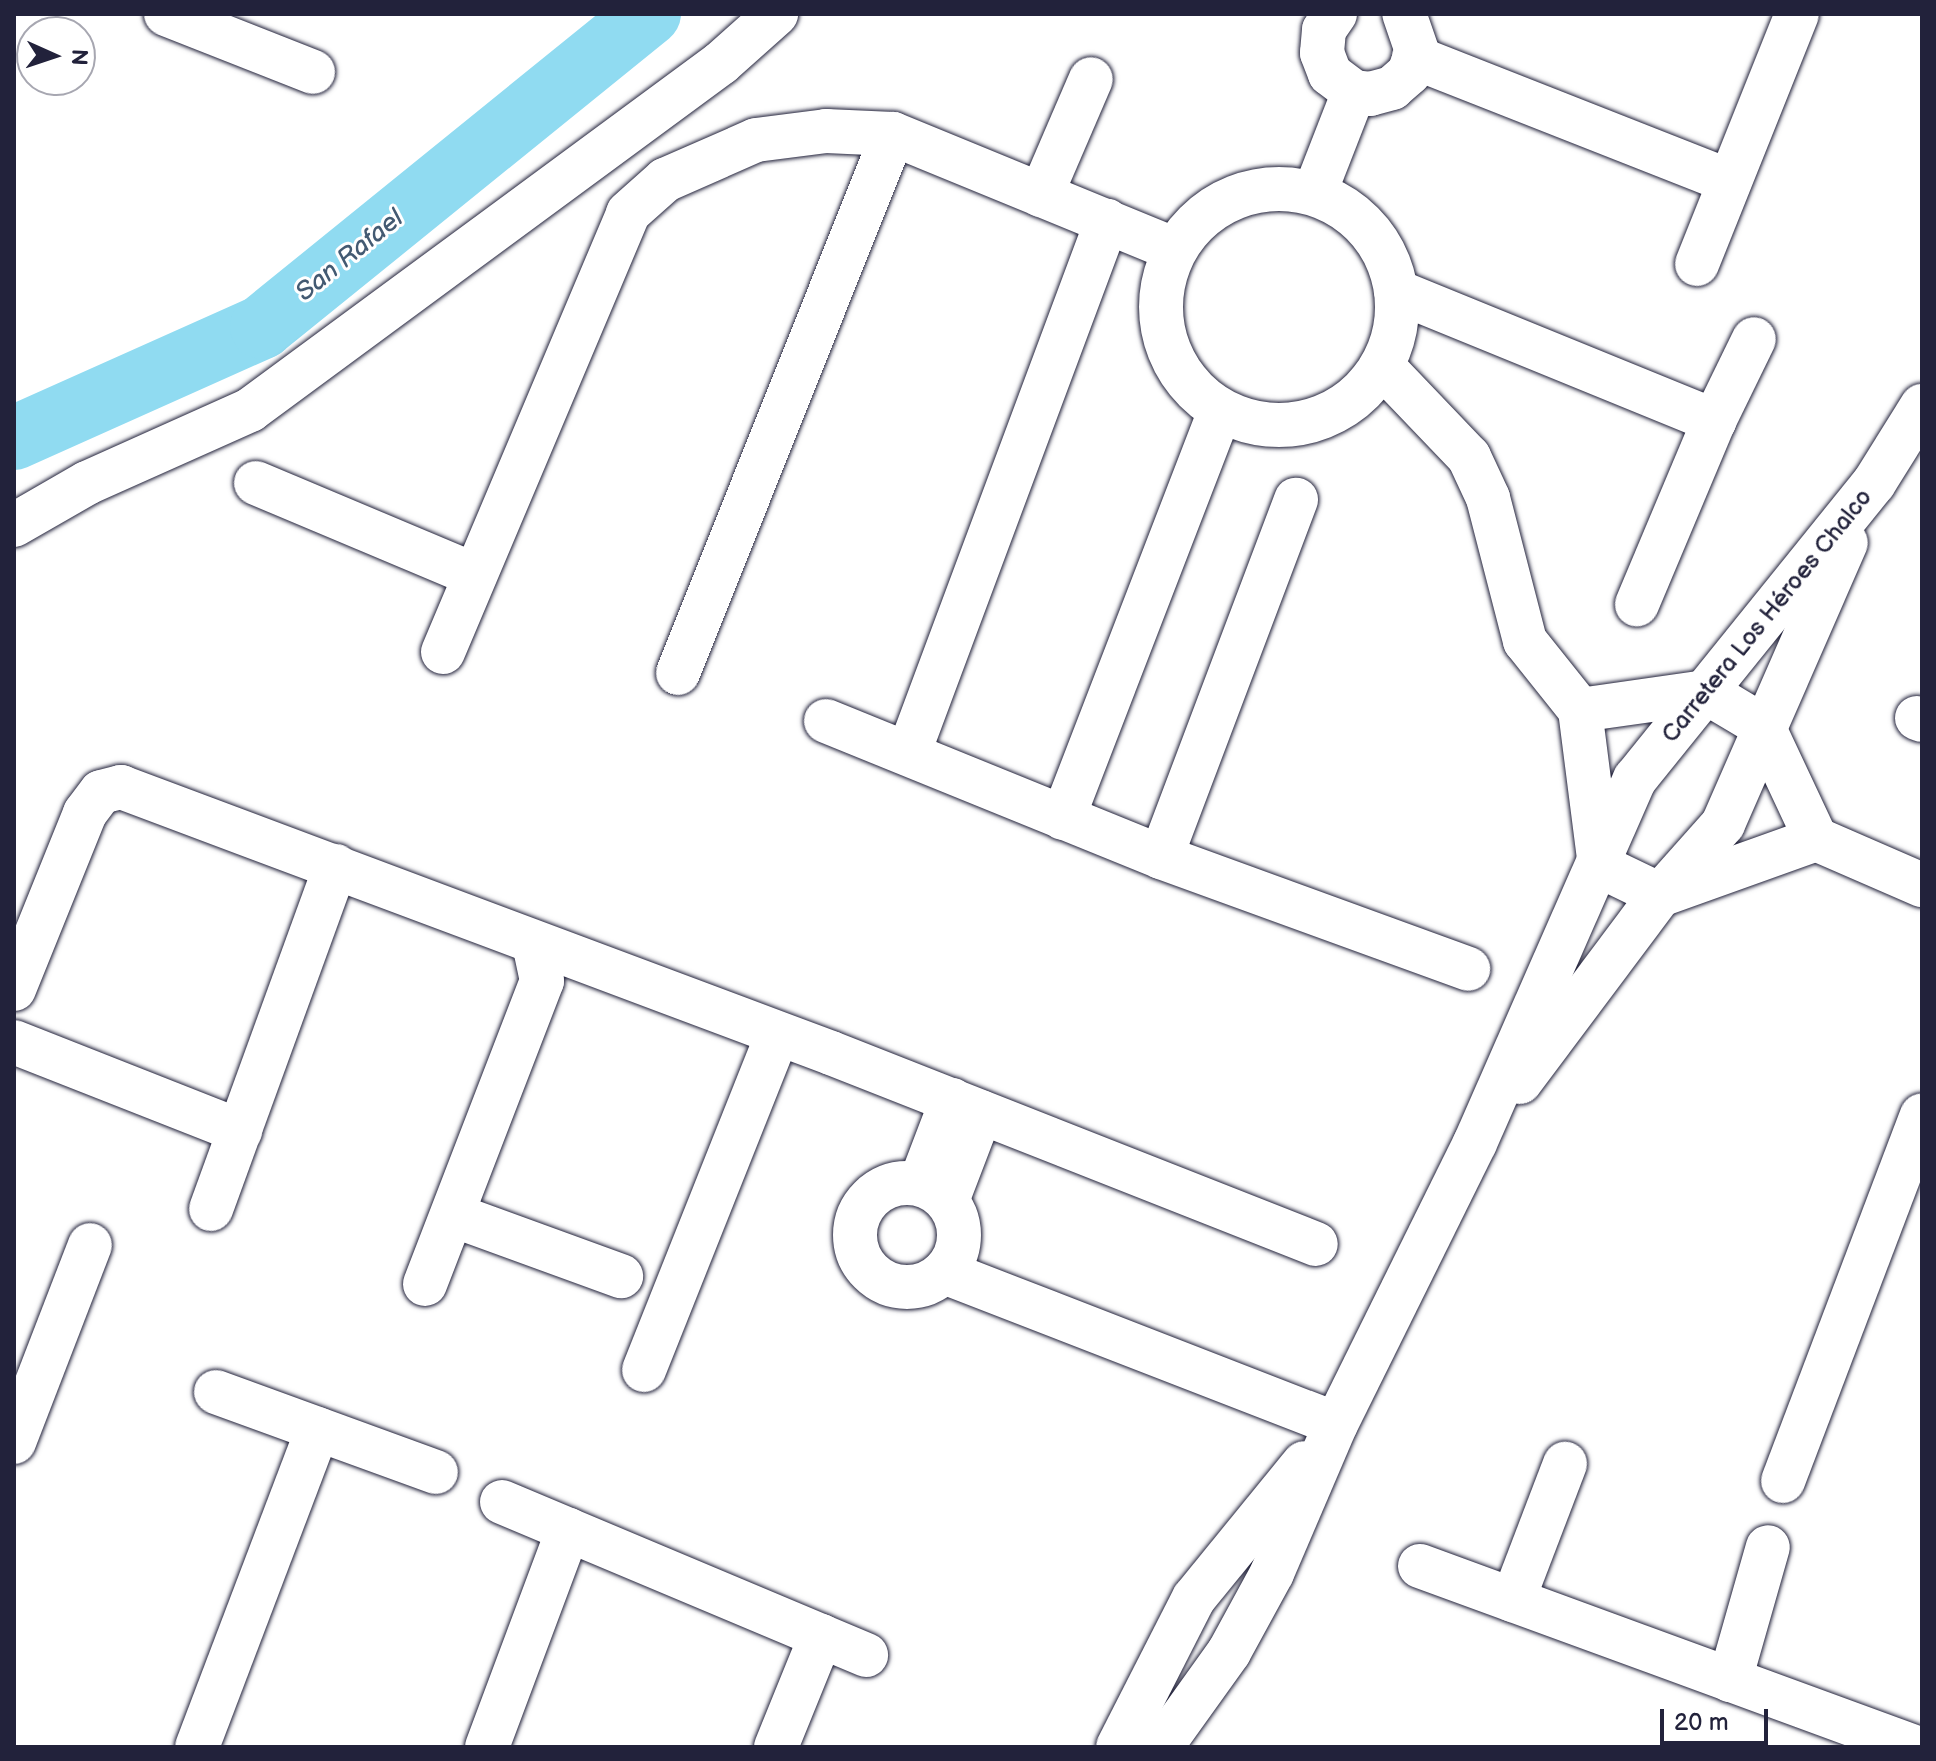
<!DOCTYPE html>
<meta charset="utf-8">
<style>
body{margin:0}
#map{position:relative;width:1936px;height:1761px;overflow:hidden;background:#fff;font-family:"Balsamiq Sans",sans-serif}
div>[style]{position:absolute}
.river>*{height:64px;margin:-32px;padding:0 32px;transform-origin:32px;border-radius:32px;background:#90dbf1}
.roads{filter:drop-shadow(0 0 2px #22223b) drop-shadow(0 0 2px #22223b)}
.minor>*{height:44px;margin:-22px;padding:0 22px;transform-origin:22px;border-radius:22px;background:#fff}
.minor>.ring{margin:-22px;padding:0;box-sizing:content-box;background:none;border:44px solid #fff;border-radius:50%}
span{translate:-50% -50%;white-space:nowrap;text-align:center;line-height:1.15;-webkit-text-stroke:6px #fff;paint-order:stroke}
.street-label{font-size:24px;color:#22223b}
.water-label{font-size:26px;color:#435a72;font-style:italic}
.frame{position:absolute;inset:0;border:16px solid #22223b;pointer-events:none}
.north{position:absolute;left:16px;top:16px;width:80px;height:80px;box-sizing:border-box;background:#fff;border:2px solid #a7a7b1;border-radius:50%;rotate:93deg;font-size:22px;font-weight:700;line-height:32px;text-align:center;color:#22223b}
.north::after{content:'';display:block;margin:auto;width:28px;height:36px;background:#22223b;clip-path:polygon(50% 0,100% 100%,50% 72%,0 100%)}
.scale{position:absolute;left:1660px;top:1709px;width:108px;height:36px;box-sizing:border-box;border:4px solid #22223b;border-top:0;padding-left:10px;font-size:24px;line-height:28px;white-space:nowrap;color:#22223b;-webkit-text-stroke:6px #fff;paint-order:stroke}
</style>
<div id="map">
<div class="river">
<div style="left:14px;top:438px;width:272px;rotate:-24.1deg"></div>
<div style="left:262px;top:327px;width:498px;rotate:-39deg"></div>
</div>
<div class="roads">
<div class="minor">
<div style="left:166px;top:14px;width:158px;rotate:21.5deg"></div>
<div style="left:1335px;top:14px;width:19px;rotate:125deg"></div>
<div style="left:1324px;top:30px;width:23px;rotate:95deg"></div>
<div style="left:1322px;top:53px;width:22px;rotate:69deg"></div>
<div style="left:1330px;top:74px;width:30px;rotate:37deg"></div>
<div style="left:1354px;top:92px;width:16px;rotate:7deg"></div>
<div style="left:1370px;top:94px;width:23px;rotate:-15deg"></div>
<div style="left:1392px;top:88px;width:23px;rotate:-41deg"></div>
<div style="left:1409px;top:73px;width:23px;rotate:-70deg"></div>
<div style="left:1417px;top:51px;width:39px;rotate:-109deg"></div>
<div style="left:1414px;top:57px;width:339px;rotate:21.5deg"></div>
<div class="ring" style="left:1161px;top:189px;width:192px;height:192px"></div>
<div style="left:1315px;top:192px;width:107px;rotate:-68.7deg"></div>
<div style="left:1041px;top:195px;width:126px;rotate:-66.7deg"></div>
<div style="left:1697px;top:264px;width:269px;rotate:-68.2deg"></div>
<div style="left:1396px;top:291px;width:344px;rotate:22.2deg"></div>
<div style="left:1714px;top:421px;width:199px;rotate:112.8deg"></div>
<div style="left:1382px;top:366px;width:126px;rotate:46.3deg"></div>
<div style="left:1469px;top:457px;width:45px;rotate:65.1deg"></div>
<div style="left:1488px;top:498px;width:148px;rotate:75.5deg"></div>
<div style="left:1525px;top:641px;width:88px;rotate:51.4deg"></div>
<div style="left:1580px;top:710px;width:157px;rotate:82.7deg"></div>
<div style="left:1600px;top:866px;width:67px;rotate:25.8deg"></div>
<div style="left:1660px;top:895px;width:166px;rotate:-19.7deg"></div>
<div style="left:1714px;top:421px;width:91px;rotate:-64deg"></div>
<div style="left:256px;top:483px;width:234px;rotate:22.8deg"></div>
<div style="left:14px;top:525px;width:84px;rotate:-29.9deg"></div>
<div style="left:87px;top:483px;width:179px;rotate:-24.1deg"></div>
<div style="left:250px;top:410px;width:585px;rotate:-36.38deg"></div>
<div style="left:721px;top:63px;width:74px;rotate:-41.7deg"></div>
<div style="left:443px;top:652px;width:476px;rotate:-67.1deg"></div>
<div style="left:628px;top:213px;width:50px;rotate:-41.7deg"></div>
<div style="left:665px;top:180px;width:99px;rotate:-23.7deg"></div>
<div style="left:756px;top:140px;width:71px;rotate:-7.3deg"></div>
<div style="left:826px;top:131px;width:67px;rotate:2.6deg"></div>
<div style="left:893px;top:134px;width:303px;rotate:22.3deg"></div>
<div style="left:678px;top:673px;width:580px;rotate:-68.25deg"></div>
<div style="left:1580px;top:710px;width:127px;rotate:-8.1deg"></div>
<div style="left:1706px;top:692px;width:66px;rotate:30.8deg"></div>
<div style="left:1763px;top:726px;width:125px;rotate:64.9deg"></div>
<div style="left:1816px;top:839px;width:116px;rotate:23.5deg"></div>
<div style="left:1917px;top:718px;width:5px;rotate:22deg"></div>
<div style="left:826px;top:721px;width:362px;rotate:22.1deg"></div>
<div style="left:1161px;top:857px;width:327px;rotate:20deg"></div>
<div style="left:909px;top:752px;width:567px;rotate:-69.55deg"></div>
<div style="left:1063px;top:818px;width:436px;rotate:-68.9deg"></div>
<div style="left:1161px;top:857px;width:382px;rotate:-69.3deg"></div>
<div style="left:14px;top:989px;width:190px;rotate:-68deg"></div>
<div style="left:85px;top:813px;width:26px;rotate:-53deg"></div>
<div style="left:101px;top:792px;width:21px;rotate:-14deg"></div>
<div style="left:121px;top:787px;width:758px;rotate:20.54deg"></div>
<div style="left:831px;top:1053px;width:521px;rotate:21.5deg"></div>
<div style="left:14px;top:1042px;width:243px;rotate:21.5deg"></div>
<div style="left:1520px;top:1082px;width:234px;rotate:-53.2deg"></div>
<div style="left:1660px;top:895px;width:95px;rotate:-48.4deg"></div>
<div style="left:1723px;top:824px;width:307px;rotate:-66.4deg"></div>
<div class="ring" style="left:855px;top:1183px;width:60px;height:60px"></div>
<div style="left:920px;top:1184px;width:90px;rotate:-69.1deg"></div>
<div style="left:947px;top:1201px;width:95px;rotate:-69.1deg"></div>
<div style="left:211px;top:1209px;width:365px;rotate:-70deg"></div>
<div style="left:453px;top:1215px;width:179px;rotate:20deg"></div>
<div style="left:944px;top:1272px;width:420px;rotate:21.2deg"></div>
<div style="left:425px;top:1284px;width:325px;rotate:-68.9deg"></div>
<div style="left:542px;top:981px;width:39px;rotate:-102deg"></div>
<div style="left:644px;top:1370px;width:360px;rotate:-68.3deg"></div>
<div style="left:216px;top:1392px;width:234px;rotate:20deg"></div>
<div style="left:14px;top:1442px;width:211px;rotate:-68.9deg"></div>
<div style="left:1783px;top:1481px;width:391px;rotate:-69.2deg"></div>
<div style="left:502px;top:1502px;width:395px;rotate:22.8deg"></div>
<div style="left:1420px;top:1566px;width:526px;rotate:20.12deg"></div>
<div style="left:1513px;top:1600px;width:146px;rotate:-69.1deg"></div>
<div style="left:1730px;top:1680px;width:138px;rotate:-74.1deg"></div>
<div style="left:197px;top:1747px;width:340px;rotate:-69.2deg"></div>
<div style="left:487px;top:1747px;width:232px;rotate:-69.5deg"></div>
<div style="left:776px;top:1747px;width:120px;rotate:-67.9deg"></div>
<div style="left:1118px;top:1747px;width:167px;rotate:-63deg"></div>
<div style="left:1194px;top:1598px;width:174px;rotate:-50.8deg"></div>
<div style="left:1161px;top:1747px;width:117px;rotate:-54.4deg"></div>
<div style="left:1229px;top:1652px;width:90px;rotate:-61.4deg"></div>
<div style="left:1272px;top:1573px;width:162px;rotate:-66.8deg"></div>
<div style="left:1336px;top:1424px;width:313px;rotate:-63.7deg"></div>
<div style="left:1475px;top:1143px;width:398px;rotate:-66.3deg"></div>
<div style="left:1635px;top:779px;width:380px;rotate:-51.1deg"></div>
<div style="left:1874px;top:483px;width:91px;rotate:-58.1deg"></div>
</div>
</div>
<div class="street-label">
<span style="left:1767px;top:616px;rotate:-51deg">Carretera Los Héroes Chalco</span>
</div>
<div class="water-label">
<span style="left:350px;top:256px;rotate:-39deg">San Rafael</span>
</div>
<div class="frame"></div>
<div class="north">N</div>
<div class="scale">20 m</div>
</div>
